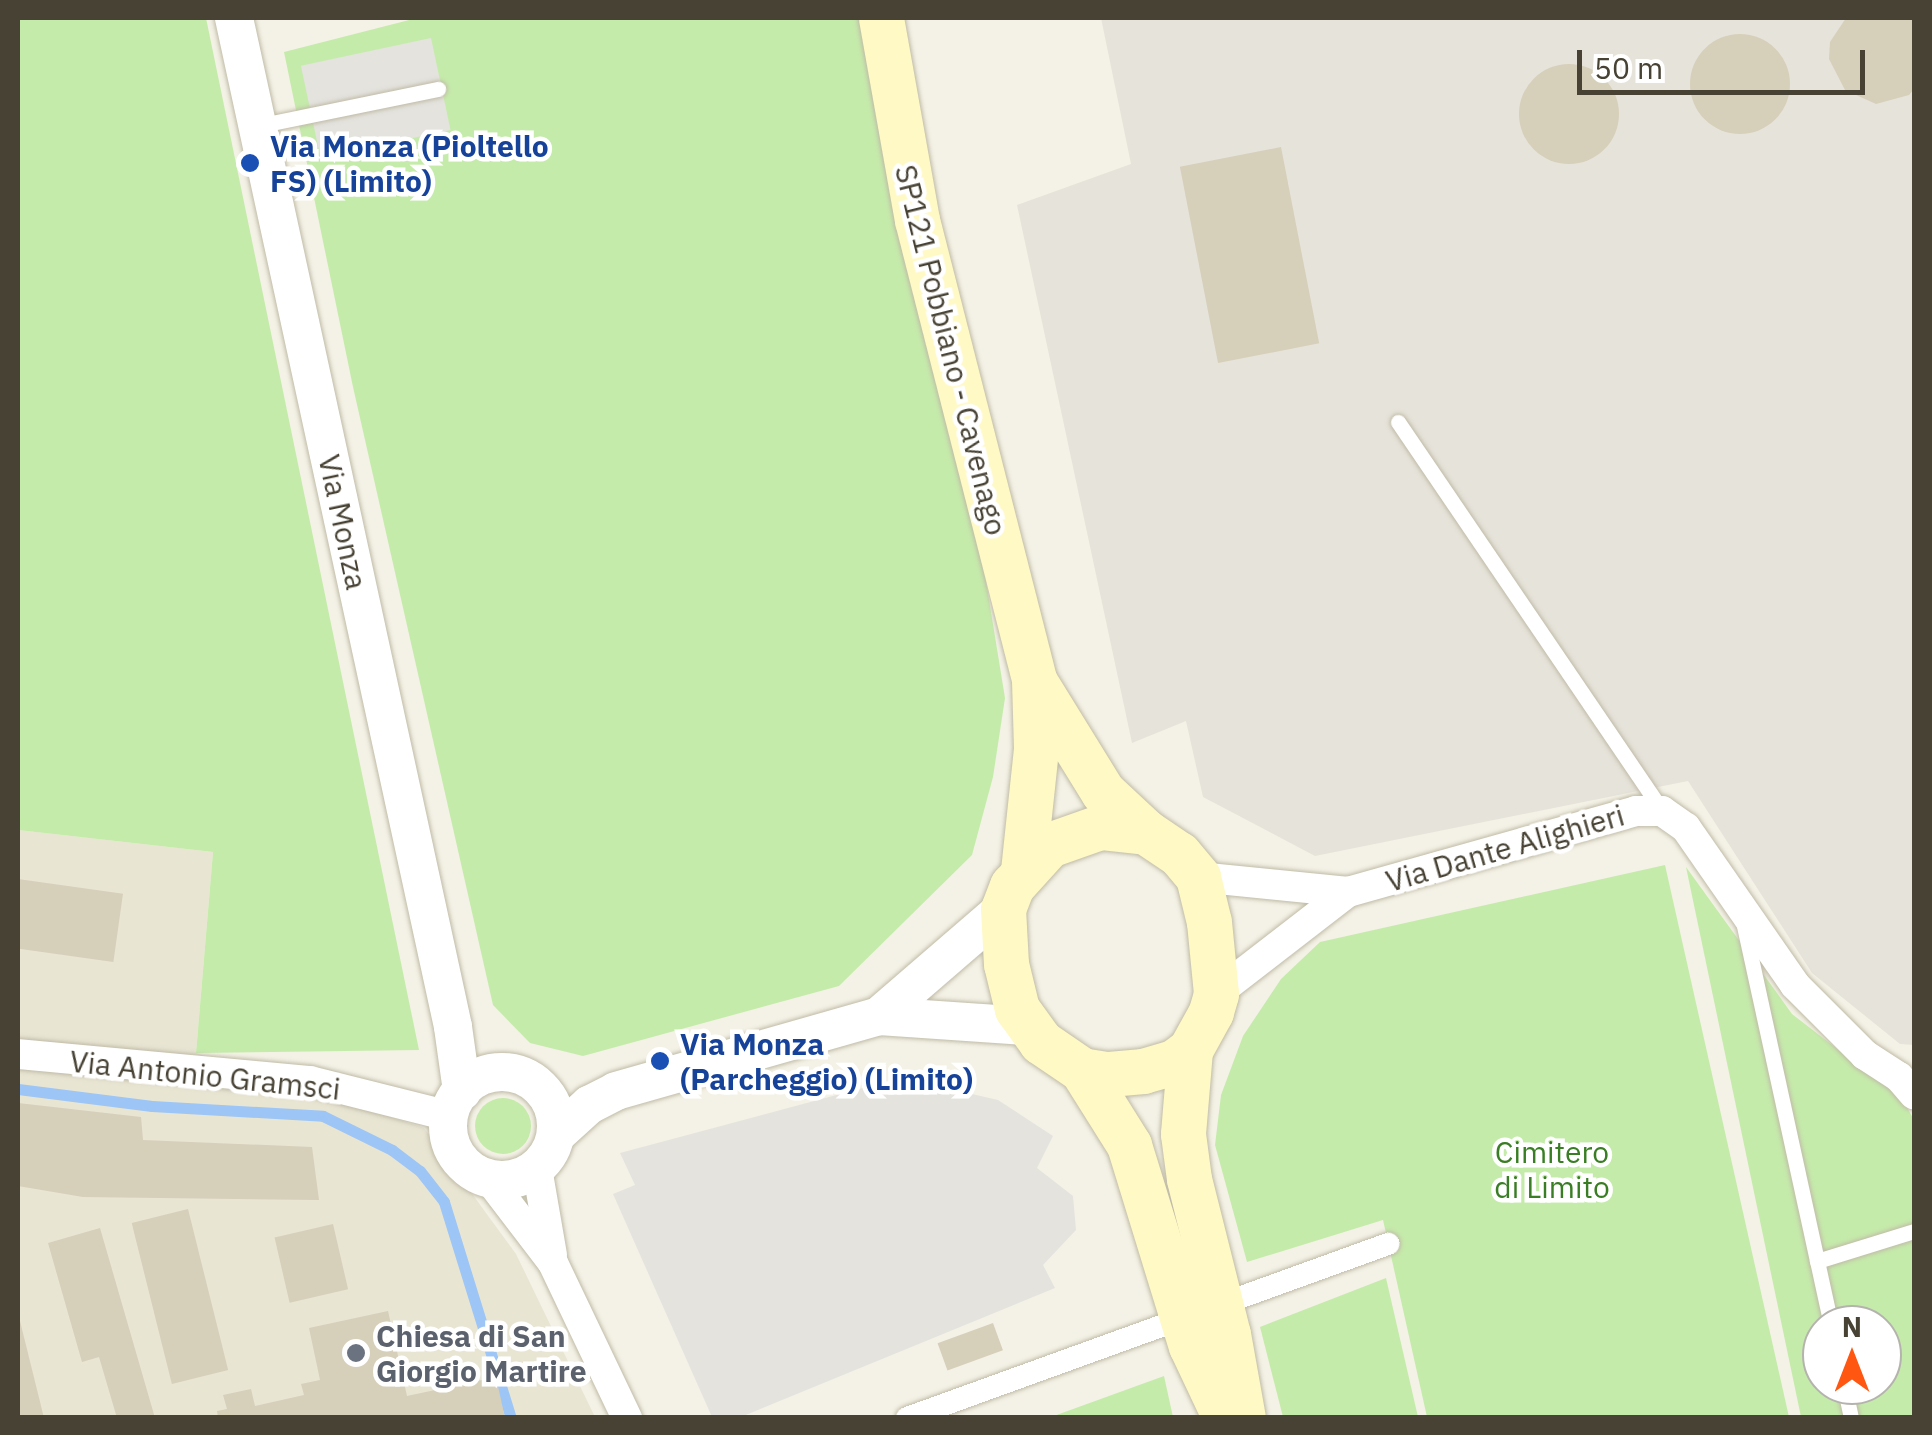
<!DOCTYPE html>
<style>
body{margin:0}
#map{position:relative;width:1932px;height:1435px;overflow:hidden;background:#f4f2e6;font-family:"IBM Plex Sans",sans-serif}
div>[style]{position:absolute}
.residential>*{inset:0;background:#e8e5d3}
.industrial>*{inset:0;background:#e6e3da}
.green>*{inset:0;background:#c5ebab}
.round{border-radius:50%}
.parking>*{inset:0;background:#e4e3de;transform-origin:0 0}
.stream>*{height:11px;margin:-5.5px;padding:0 5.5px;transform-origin:5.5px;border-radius:5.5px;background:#9dc5f5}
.building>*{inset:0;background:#d6cfba;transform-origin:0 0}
.roads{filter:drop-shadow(0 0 2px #c0bba7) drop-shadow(0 0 2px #c0bba7)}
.service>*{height:15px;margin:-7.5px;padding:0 7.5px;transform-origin:7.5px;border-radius:7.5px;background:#fff}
.pedestrian>*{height:22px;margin:-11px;padding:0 11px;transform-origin:11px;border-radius:11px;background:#fff}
.minor>*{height:30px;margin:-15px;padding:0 15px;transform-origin:15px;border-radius:15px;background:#fff}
.tertiary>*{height:38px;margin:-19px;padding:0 19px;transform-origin:19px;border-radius:19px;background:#fff}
.tertiary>.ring{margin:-19px;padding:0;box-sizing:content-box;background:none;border:38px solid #fff;border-radius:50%}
.secondary>*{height:45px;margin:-22.5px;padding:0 22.5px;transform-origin:22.5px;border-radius:22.5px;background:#fff9c5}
.dots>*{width:28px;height:28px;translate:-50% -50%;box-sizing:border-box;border:5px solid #fff;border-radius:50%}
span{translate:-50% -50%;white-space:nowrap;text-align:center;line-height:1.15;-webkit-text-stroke:9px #fff;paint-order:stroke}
.transit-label{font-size:30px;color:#164399;font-weight:700}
.left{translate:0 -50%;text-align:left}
.street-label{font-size:30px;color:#474234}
.park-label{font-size:30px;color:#397d24}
.worship-label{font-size:30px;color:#5b616d;font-weight:700}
.frame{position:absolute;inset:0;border:20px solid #474234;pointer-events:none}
.north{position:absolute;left:1802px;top:1305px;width:100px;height:100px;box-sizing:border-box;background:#fff;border:2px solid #b5b3ae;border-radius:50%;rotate:0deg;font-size:28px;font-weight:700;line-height:40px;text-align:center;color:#474234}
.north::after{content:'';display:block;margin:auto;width:35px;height:45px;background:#ff5712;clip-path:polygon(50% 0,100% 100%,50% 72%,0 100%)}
.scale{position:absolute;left:1577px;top:50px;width:288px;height:45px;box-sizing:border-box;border:5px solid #474234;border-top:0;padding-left:12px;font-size:30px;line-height:35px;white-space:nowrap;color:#474234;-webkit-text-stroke:8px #fff;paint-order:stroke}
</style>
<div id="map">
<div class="residential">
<div style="clip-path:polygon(18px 830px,213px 852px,196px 1053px,424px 1128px,516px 1254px,595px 1417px,18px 1418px)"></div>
</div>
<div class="industrial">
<div style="clip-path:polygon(1101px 18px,1914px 18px,1914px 1045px,1900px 1044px,1812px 973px,1688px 781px,1315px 856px,1203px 797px,1186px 721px,1132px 743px,1017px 205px,1131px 164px)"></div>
</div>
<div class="green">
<div style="clip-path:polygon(18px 18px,206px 18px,419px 1050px,196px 1053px,213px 852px,18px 830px)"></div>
<div style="clip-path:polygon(417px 18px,863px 18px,976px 520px,1005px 698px,993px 777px,972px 855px,839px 986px,583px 1056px,530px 1043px,493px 1005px,353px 387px,284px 52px)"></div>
<div style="clip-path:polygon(1665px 865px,1789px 1417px,1427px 1417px,1383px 1220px,1247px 1262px,1215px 1145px,1221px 1095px,1243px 1036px,1281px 979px,1320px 942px)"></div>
<div style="clip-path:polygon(evenodd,1686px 867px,1792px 1014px,1903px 1100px,1914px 1120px,1914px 1417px,1801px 1417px,1686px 867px,1822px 1325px,1882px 1325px,1882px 1385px,1822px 1385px,1822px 1325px)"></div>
<div class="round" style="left:475px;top:1098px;width:56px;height:56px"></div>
<div style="clip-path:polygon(1386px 1278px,1418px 1417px,1283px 1417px,1260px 1327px)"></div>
<div style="clip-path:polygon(1164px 1376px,1173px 1417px,1051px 1417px)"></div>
</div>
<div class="parking">
<div style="left:431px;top:38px;width:94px;height:133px;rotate:78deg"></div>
<div style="clip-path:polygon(870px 1086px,937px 1086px,998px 1100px,1053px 1136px,1037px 1168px,1073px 1196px,1076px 1230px,1043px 1265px,1055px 1288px,741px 1417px,712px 1417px,613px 1194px,635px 1185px,620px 1153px)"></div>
</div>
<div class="stream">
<div style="left:18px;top:1089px;width:135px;rotate:7.2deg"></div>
<div style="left:152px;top:1106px;width:171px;rotate:3.3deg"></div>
<div style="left:323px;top:1116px;width:77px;rotate:26.2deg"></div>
<div style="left:392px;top:1150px;width:35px;rotate:37deg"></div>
<div style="left:420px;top:1171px;width:39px;rotate:52deg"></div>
<div style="left:444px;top:1202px;width:226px;rotate:72.8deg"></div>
</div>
<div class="building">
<div style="clip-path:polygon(1846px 18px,1914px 18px,1914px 89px,1909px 95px,1876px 104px,1845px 90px,1829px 59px,1830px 42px)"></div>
<div class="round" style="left:1690px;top:34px;width:100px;height:100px"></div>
<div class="round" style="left:1519px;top:64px;width:100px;height:100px"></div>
<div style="left:1281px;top:147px;width:200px;height:103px;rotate:79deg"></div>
<div style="left:18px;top:879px;width:106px;height:69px;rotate:8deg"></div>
<div style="clip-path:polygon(18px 1103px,141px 1117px,143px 1140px,312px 1147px,319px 1200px,83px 1197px,18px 1186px)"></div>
<div style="left:188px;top:1209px;width:166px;height:58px;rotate:76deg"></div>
<div style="left:333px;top:1224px;width:67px;height:60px;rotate:77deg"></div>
<div style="clip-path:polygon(100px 1228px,155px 1418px,117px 1418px,99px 1357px,82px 1362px,48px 1243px)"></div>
<div style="clip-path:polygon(388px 1311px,407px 1396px,496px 1377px,505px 1418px,218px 1418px,217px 1411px,227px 1409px,223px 1395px,251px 1389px,255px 1406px,304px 1395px,301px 1384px,320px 1380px,309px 1328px)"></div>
<div style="clip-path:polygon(18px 1317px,19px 1317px,44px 1418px,18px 1418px)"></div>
<div style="left:993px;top:1323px;width:29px;height:59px;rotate:70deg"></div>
</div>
<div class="roads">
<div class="service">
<div style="left:257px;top:126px;width:185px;rotate:-11.6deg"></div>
<div style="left:1398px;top:422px;width:470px;rotate:55.8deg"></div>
<div style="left:1744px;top:926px;width:408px;rotate:77.7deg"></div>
<div style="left:1817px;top:1261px;width:102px;rotate:-17.2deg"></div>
<div style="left:1844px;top:1385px;width:34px;rotate:78deg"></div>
</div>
<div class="pedestrian">
<div style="left:907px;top:1418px;width:512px;rotate:-19.89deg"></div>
</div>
<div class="minor">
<div style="left:1198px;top:877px;width:151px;rotate:5.7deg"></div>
<div style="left:1348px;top:892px;width:299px;rotate:-15.7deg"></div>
<div style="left:1636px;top:811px;width:26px"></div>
<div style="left:1662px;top:811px;width:29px;rotate:35deg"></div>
<div style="left:1686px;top:828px;width:191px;rotate:55.2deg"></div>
<div style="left:1795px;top:985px;width:99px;rotate:45deg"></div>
<div style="left:1865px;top:1055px;width:40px;rotate:32.9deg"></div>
<div style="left:1899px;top:1077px;width:23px;rotate:49deg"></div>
<div style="left:1216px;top:994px;width:167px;rotate:-37.7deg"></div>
<div style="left:18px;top:1054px;width:293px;rotate:5.3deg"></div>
<div style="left:310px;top:1081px;width:143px;rotate:14.1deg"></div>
<div style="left:537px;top:1168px;width:88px;rotate:80.2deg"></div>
<div style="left:488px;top:1178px;width:107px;rotate:52.6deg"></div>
<div style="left:553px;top:1263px;width:172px;rotate:64.5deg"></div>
</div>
<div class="tertiary">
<div style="left:234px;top:18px;width:1032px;rotate:77.75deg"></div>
<div style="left:453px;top:1027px;width:65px;rotate:82deg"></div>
<div style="left:879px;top:1016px;width:164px;rotate:-40.8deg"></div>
<div class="ring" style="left:448px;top:1072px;width:70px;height:70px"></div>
<div style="left:556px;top:1135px;width:45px;rotate:-42.3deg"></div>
<div style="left:589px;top:1105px;width:30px;rotate:-27deg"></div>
<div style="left:616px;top:1091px;width:273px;rotate:-15.9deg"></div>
<div style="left:879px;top:1016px;width:147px;rotate:3.9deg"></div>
</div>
<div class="secondary">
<div style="left:881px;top:18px;width:205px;rotate:79.9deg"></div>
<div style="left:917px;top:220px;width:475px;rotate:75.7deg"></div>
<div style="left:1034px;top:680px;width:69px;rotate:88.3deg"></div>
<div style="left:1036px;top:749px;width:123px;rotate:96.1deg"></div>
<div style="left:1035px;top:682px;width:129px;rotate:58.3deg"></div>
<div style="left:1103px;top:792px;width:59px;rotate:42.9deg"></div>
<div style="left:1100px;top:827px;width:46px;rotate:6.2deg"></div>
<div style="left:1146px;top:832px;width:40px;rotate:34deg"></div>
<div style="left:1179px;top:854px;width:30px;rotate:50deg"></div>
<div style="left:1198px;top:877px;width:46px;rotate:76.3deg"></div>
<div style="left:1209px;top:922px;width:72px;rotate:84.4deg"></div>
<div style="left:1216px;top:994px;width:19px;rotate:106deg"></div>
<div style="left:1211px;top:1012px;width:43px;rotate:118.9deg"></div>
<div style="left:1190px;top:1050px;width:20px;rotate:143deg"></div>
<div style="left:1174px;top:1062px;width:32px;rotate:164deg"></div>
<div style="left:1143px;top:1071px;width:37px;rotate:175deg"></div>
<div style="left:1106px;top:1074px;width:24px;rotate:-171deg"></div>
<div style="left:1082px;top:1070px;width:50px;rotate:-145.7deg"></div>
<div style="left:1041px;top:1042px;width:41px;rotate:-126deg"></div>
<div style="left:1017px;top:1009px;width:46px;rotate:-103.7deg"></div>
<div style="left:1006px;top:964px;width:55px;rotate:-93.1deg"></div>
<div style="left:1003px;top:909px;width:25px;rotate:-69deg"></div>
<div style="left:1012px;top:886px;width:55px;rotate:-47.9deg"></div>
<div style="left:1049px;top:845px;width:54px;rotate:-19.4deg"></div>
<div style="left:1190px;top:1050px;width:84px;rotate:94.8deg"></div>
<div style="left:1183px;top:1134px;width:45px;rotate:82.4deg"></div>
<div style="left:1189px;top:1179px;width:160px;rotate:75.9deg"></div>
<div style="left:1228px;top:1334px;width:85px;rotate:79.9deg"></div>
<div style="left:1082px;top:1070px;width:89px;rotate:57.9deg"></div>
<div style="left:1129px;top:1145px;width:210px;rotate:72.9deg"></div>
<div style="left:1191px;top:1346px;width:80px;rotate:64.7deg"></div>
</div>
</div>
<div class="dots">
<div style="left:250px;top:163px;background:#1a4fb4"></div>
<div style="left:660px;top:1061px;background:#1a4fb4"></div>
<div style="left:356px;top:1353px;background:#6b7280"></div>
</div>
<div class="transit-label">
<span class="left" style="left:270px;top:163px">Via Monza (Pioltello<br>FS) (Limito)</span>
<span class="left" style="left:680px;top:1061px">Via Monza<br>(Parcheggio) (Limito)</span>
</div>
<div class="street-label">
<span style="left:951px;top:350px;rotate:76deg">SP121 Pobbiano - Cavenago</span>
<span style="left:343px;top:522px;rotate:78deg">Via Monza</span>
<span style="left:1505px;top:848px;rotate:-16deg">Via Dante Alighieri</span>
<span style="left:205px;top:1075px;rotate:6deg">Via Antonio Gramsci</span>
</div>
<div class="park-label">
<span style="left:1552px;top:1169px">Cimitero<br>di Limito</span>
</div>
<div class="worship-label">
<span class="left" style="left:376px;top:1353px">Chiesa di San<br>Giorgio Martire</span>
</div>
<div class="frame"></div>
<div class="north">N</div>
<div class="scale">50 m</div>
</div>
